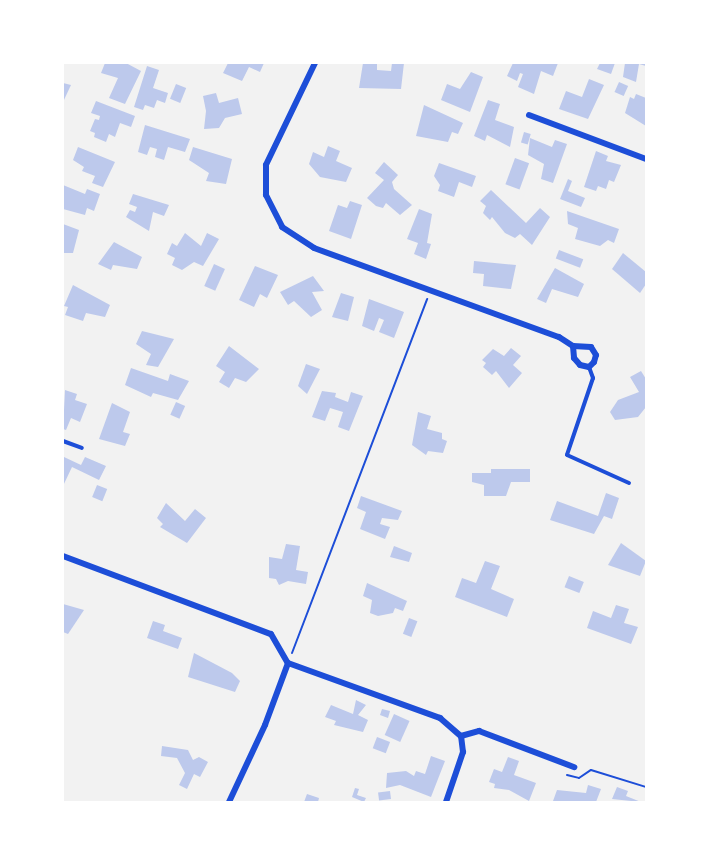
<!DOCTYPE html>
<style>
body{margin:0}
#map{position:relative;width:709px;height:865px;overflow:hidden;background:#f2f2f2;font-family:"Roboto Serif",serif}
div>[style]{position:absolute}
.building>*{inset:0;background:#bdc9ec;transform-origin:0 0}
.path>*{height:2px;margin:-1px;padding:0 1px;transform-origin:1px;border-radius:1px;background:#1d4ed8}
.service>*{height:4px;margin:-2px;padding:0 2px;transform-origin:2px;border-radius:2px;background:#1d4ed8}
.minor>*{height:6px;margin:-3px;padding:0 3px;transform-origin:3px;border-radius:3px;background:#1d4ed8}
span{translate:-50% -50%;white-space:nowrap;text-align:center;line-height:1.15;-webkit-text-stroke:6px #fff;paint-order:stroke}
.frame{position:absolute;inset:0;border:64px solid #fff;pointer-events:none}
</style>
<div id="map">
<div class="building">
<div style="clip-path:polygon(105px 63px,126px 63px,141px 71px,125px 104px,109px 98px,118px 78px,101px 73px)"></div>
<div style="clip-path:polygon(228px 63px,264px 63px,260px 72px,249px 67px,242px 81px,223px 73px)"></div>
<div style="clip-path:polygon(363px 63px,377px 63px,377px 70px,391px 71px,392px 63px,404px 63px,401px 89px,359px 88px)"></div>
<div style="clip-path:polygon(513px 63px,558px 63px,553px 76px,541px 71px,534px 94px,518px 87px,523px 74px,520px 73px,517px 81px,507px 76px)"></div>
<div style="clip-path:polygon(600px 63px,615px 63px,611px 74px,597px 69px)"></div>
<div style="clip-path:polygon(625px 63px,646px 63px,646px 66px,639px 64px,636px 82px,623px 77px)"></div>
<div style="clip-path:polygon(147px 66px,159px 70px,153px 88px,168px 93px,165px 103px,157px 100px,154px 108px,145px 105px,143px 110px,134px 107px)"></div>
<div style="clip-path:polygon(471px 72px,483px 77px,470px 112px,441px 100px,447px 84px,460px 89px)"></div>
<div style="clip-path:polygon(589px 79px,604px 85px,588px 119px,559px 109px,566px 91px,582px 97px)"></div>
<div style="left:619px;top:82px;width:10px;height:11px;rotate:24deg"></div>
<div style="clip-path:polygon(63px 83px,71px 85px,63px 102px)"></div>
<div style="left:176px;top:84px;width:11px;height:16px;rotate:22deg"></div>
<div style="clip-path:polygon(216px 93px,219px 103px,238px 98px,242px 114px,225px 118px,219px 128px,204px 129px,206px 111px,203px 96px)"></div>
<div style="clip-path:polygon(636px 94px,646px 98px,646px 126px,625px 113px,630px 97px,634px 99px)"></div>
<div style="clip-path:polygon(488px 100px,500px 104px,495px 120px,514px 127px,510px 147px,487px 135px,485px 141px,474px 136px)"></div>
<div style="clip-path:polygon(96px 101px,135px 116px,131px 127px,120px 123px,115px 137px,109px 134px,106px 142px,94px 137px,95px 133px,90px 131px,95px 119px,99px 120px,100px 116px,91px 113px)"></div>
<div style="clip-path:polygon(424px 105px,463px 123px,458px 134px,452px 132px,448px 142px,416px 136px)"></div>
<div style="clip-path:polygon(145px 125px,190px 139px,185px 152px,168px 147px,164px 160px,155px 157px,157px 149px,150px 147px,147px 155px,138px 152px)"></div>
<div style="left:524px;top:132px;width:7px;height:11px;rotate:16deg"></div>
<div style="clip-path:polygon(530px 138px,552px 147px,555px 140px,567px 144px,553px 183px,541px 179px,544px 164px,528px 155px)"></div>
<div style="clip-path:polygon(328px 146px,340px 151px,336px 161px,352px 168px,346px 182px,320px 177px,309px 164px,313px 152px,324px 157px)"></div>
<div style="clip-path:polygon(78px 147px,115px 162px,103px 187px,92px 183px,95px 176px,82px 171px,84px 167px,73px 160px)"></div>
<div style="clip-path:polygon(193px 147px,232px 159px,226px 184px,206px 181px,209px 173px,189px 160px)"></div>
<div style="clip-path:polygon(596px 151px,608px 156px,606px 161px,621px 165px,614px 182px,609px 180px,606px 189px,598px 186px,596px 191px,584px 187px)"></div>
<div style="left:515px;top:158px;width:15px;height:28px;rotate:20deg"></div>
<div style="clip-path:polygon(384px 162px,398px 175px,392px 182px,394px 189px,412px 205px,400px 215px,386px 203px,383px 208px,376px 206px,367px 198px,384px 180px,375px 173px)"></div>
<div style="clip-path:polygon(439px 163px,476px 176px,472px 187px,459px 182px,454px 197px,438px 191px,440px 185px,434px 176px)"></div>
<div style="clip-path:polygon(568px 179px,572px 181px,568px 191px,585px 198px,581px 207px,560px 199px)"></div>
<div style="clip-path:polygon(63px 185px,85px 194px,87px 189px,100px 194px,94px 211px,87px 208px,85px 215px,63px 209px)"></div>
<div style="clip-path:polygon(491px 190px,526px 223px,540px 208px,550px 217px,532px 245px,520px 234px,515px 238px,505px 233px,492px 217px,490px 220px,483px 213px,486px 206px,480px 201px)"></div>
<div style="clip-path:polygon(133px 194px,169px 205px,164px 216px,153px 212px,149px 231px,126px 217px,130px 210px,135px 212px,137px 207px,129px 204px)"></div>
<div style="clip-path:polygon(350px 201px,362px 205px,351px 239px,329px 231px,338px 205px,347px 208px)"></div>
<div style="clip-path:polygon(419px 209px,432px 214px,427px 243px,431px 244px,426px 259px,414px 254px,418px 243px,407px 239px)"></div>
<div style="clip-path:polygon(567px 211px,619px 229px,614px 243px,608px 240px,600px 246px,575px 239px,578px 228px,568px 224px)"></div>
<div style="clip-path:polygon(63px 224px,79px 230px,73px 253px,63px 253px)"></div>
<div style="clip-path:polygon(185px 233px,201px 246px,207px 233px,219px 239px,203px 266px,194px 262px,182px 270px,172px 265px,175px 258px,167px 254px,172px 243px,177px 246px)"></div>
<div style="clip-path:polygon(114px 242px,142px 257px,137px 269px,113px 265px,111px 270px,98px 264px)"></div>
<div style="left:559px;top:250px;width:26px;height:9px;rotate:21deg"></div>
<div style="clip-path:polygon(623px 253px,646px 272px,646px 284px,640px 293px,612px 269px)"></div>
<div style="clip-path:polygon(474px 261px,516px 265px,511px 289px,483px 286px,484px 274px,473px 273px)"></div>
<div style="left:214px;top:264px;width:12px;height:24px;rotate:24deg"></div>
<div style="clip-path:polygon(255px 266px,278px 275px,267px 298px,260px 294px,254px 307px,239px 300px)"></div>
<div style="clip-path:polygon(555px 268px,584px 284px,578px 297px,552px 289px,546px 303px,537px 299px)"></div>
<div style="clip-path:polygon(313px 276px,324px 291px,312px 292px,322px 310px,311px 317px,294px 301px,288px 305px,280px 292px)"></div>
<div style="clip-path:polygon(73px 285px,110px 305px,105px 317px,86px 313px,83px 321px,65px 315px,68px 307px,64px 306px)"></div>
<div style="clip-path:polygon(341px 293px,354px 297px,348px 321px,332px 317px)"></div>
<div style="clip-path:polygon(369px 299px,404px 312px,394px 338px,379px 332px,384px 320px,379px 318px,374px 331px,362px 326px)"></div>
<div style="clip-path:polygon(142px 331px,174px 339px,158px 367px,146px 365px,151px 354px,136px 344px)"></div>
<div style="clip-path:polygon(229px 346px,259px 369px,246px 382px,235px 378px,229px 388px,219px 382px,225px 372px,216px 366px)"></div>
<div style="clip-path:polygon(511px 348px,521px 356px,513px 365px,522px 373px,509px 388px,496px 371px,492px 375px,483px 367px,486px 363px,482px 360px,493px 349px,504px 356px)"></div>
<div style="clip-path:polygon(306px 364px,320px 369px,307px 394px,298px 386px)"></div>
<div style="clip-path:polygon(131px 368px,168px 381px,170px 374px,189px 381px,178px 400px,153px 393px,151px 397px,125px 385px)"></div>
<div style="clip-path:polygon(641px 371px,646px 379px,646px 407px,638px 417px,615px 420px,610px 412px,618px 400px,639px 392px,630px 377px)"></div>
<div style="clip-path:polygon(65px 390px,77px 394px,75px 400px,87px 404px,80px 422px,71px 418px,66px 430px,63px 429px)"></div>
<div style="clip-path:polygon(322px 391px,336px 393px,335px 397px,348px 402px,351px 392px,363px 396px,349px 431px,338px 427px,343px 412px,330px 408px,325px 421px,312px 417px)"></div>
<div style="left:176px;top:402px;width:10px;height:14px;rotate:24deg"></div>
<div style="clip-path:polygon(112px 403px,130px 412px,123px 432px,130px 434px,125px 446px,99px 439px)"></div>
<div style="clip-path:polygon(418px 412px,431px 416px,427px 429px,442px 433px,442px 439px,447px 441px,443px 453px,428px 451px,426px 455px,412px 445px)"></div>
<div style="clip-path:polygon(64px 457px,81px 465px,85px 457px,106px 466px,99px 480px,72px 467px,63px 486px)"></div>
<div style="clip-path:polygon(491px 469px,530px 469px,530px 482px,511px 482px,506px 496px,484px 496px,484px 485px,472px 482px,472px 473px,491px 473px)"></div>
<div style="left:97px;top:485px;width:11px;height:13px;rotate:22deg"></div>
<div style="clip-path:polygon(606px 493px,619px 498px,612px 519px,604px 516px,594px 534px,550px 520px,557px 501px,598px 516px)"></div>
<div style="clip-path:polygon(361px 496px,402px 511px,398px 520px,382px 518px,380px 524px,390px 527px,385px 539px,360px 529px,366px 512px,357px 508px)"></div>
<div style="clip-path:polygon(166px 503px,185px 521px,195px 509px,206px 518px,187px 543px,160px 527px,163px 524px,157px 518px)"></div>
<div style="clip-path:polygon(621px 543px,646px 561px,640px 576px,608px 565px)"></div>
<div style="clip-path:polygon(286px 544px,300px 546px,296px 570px,308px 572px,306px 584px,288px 581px,279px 585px,276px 579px,269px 578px,269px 557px,282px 559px)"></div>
<div style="clip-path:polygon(394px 546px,412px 553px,409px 562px,390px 557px)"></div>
<div style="clip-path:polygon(485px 561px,500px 566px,491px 589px,514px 599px,507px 617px,455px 597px,462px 578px,476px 583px)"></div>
<div style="left:569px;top:576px;width:16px;height:12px;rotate:22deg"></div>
<div style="clip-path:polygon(367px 583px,407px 601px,403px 611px,395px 608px,393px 613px,378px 616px,370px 613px,372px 600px,363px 596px)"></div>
<div style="clip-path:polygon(63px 604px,84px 610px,68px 634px,63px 632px)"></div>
<div style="clip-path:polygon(616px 605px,629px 609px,624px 623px,638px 627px,631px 644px,587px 628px,593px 611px,611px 618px)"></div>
<div style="left:409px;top:618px;width:9px;height:17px;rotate:21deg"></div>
<div style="clip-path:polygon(153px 621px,165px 625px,163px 631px,182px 638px,178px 649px,147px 638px)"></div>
<div style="clip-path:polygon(194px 653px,232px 673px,240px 681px,235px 692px,188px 677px)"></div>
<div style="clip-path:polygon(356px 700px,366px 705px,358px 715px,368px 720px,363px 732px,334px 725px,336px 721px,325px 717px,331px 705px,353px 714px)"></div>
<div style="clip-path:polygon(382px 709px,390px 711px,388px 718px,380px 715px)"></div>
<div style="left:394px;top:714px;width:17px;height:23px;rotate:24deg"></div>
<div style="left:377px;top:737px;width:14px;height:12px;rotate:21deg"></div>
<div style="clip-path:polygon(162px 746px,188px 750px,193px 760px,199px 757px,208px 762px,200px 777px,194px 774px,187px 789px,179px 785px,185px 773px,177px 758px,161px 756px)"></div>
<div style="clip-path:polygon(431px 756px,445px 761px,431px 797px,400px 785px,386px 788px,387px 773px,406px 771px,414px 776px,416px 771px,425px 774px)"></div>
<div style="clip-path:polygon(508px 757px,519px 761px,514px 775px,536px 783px,529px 801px,509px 790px,494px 788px,495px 784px,489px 782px,494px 769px,502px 772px)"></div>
<div style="clip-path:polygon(588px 785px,601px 789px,596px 802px,553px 801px,557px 790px,586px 793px)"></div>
<div style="clip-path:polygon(617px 787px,628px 791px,626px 796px,641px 802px,612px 799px)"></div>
<div style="clip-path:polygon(355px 788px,359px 789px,357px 795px,366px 798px,364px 802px,352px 797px)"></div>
<div style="left:390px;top:791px;width:8px;height:12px;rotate:83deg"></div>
<div style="clip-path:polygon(307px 794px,319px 798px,318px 802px,304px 802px)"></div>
</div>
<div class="path">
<div style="left:292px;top:653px;width:379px;rotate:-69.1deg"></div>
<div style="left:567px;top:775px;width:12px;rotate:14deg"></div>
<div style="left:579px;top:778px;width:14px;rotate:-34deg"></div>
<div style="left:591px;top:770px;width:58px;rotate:17.2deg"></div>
</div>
<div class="service">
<div style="left:589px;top:367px;width:12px;rotate:70deg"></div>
<div style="left:593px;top:378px;width:81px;rotate:108.7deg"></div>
<div style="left:567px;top:455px;width:68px;rotate:24.3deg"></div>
<div style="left:63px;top:441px;width:20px;rotate:20deg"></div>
</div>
<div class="minor">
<div style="left:315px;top:63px;width:113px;rotate:115.7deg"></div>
<div style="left:266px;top:165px;width:30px;rotate:90deg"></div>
<div style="left:266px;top:195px;width:36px;rotate:63deg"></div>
<div style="left:282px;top:227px;width:38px;rotate:33deg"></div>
<div style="left:314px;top:248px;width:261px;rotate:20deg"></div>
<div style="left:559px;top:337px;width:17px;rotate:33deg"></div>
<div style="left:573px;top:346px;width:12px;rotate:85deg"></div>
<div style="left:574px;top:358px;width:9px;rotate:49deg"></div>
<div style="left:580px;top:365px;width:9px;rotate:13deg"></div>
<div style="left:589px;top:367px;width:7px;rotate:-45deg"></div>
<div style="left:594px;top:362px;width:7px;rotate:-74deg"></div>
<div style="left:596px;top:355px;width:9px;rotate:-122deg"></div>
<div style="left:591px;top:347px;width:18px;rotate:-177deg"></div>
<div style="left:529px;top:115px;width:125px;rotate:20.6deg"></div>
<div style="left:63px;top:556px;width:222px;rotate:20.6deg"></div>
<div style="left:271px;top:634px;width:34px;rotate:60deg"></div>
<div style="left:288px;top:663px;width:162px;rotate:19.9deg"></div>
<div style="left:440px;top:718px;width:28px;rotate:41deg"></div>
<div style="left:461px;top:736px;width:19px;rotate:-16deg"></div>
<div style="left:479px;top:731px;width:102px;rotate:20.8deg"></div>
<div style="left:229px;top:802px;width:85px;rotate:-64.9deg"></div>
<div style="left:265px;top:725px;width:66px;rotate:-69.6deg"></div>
<div style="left:446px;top:802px;width:53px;rotate:-71.2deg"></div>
<div style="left:463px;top:752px;width:16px;rotate:-97deg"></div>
</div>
<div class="frame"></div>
</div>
